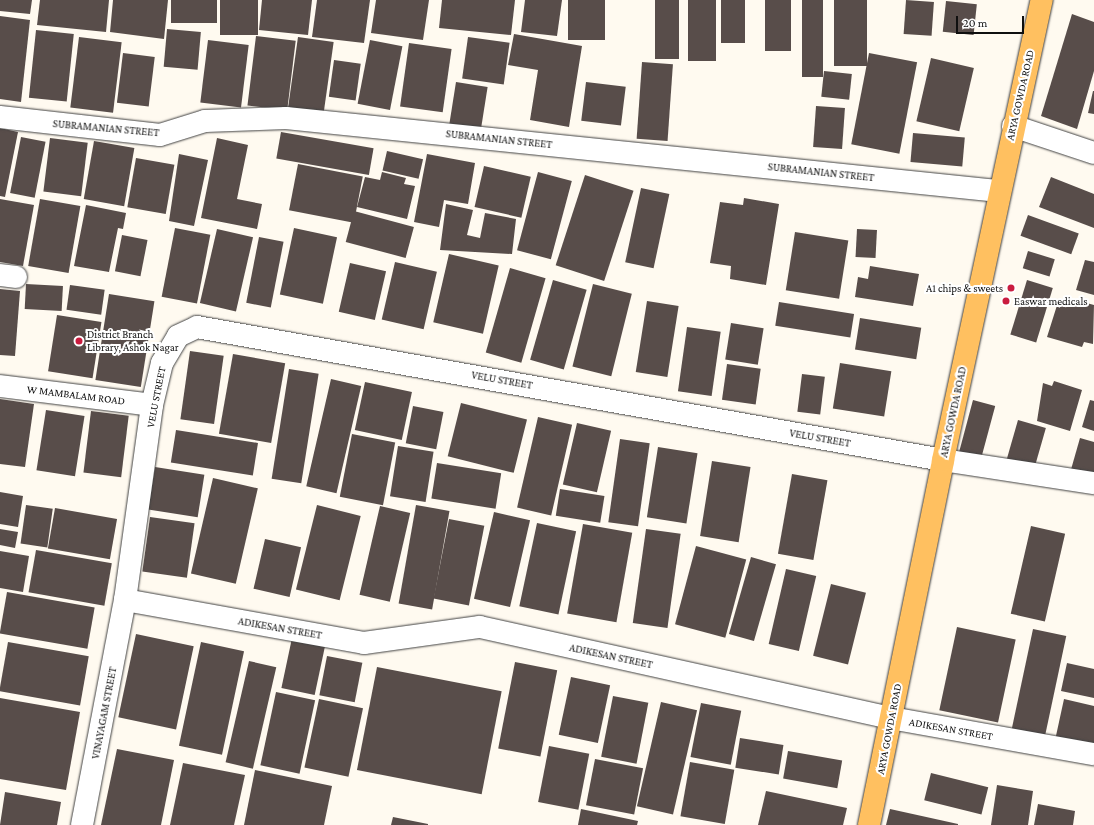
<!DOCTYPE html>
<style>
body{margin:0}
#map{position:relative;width:1094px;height:825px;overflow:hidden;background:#fffaf0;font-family:"Crimson Pro",serif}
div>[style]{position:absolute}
.building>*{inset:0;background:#584d4a;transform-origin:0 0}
.roads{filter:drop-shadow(0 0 1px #424242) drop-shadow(0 0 1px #424242)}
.minor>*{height:22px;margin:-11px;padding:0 11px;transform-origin:11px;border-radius:11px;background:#fff}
.major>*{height:22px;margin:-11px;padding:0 11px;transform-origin:11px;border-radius:11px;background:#ffc060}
.dots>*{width:11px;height:11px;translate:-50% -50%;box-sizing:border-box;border:2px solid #fff;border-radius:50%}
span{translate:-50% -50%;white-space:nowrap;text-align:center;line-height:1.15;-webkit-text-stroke:4px #fff;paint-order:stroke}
.street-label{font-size:11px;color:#0f0f0f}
.poi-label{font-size:11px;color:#0f0f0f}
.right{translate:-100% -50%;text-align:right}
.left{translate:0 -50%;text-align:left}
.scale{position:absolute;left:956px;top:16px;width:68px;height:18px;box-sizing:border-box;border:2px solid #0f0f0f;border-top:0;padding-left:5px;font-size:12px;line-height:14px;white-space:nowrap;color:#0f0f0f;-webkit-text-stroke:3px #fff;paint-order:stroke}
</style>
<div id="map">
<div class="building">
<div style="clip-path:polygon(0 0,32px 0,30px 14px,0 11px)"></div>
<div style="clip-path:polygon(40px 0,109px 0,106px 32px,37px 25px)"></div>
<div style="clip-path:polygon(113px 0,168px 0,164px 39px,110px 32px)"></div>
<div style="left:171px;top:0;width:46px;height:23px"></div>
<div style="left:220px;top:0;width:38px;height:35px"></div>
<div style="clip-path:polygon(262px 0,312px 0,308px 35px,259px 30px)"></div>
<div style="clip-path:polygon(317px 0,370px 0,364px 43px,312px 37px)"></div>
<div style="clip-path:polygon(376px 0,429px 0,423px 40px,371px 33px)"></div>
<div style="clip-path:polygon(442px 0,515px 0,511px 35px,439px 28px)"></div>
<div style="clip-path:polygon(525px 0,562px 0,557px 36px,521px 32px)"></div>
<div style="left:568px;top:0;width:37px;height:40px"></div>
<div style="left:655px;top:0;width:24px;height:59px"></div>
<div style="left:688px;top:0;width:28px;height:61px"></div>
<div style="left:721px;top:0;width:24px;height:43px"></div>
<div style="left:765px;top:0;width:26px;height:51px"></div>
<div style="left:802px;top:0;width:21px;height:77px"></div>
<div style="left:834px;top:0;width:33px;height:66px"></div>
<div style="left:906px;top:0;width:28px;height:34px;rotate:4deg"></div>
<div style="left:946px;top:1px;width:31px;height:31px;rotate:6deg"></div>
<div style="clip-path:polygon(1072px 14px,1094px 22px,1094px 71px,1077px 129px,1041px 116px)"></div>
<div style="clip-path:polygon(0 16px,30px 20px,21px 102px,0 99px)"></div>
<div style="left:167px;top:29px;width:34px;height:38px;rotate:5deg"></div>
<div style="left:36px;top:30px;width:38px;height:68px;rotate:6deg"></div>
<div style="clip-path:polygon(514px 34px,582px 46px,569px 127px,530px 120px,538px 70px,508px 65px)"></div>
<div style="left:256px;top:36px;width:40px;height:70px;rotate:7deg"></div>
<div style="left:79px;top:37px;width:43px;height:71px;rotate:7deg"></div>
<div style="left:298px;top:37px;width:36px;height:71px;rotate:8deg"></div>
<div style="left:468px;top:37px;width:42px;height:42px;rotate:8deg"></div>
<div style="left:208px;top:40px;width:41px;height:63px;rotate:7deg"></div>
<div style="left:370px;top:40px;width:33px;height:65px;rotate:11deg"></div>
<div style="left:409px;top:43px;width:43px;height:64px;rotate:8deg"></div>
<div style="left:123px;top:53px;width:32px;height:50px;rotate:7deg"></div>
<div style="left:869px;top:53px;width:49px;height:93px;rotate:11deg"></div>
<div style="left:931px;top:58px;width:44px;height:65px;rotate:13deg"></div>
<div style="left:334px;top:60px;width:27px;height:37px;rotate:8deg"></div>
<div style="left:642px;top:62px;width:31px;height:77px;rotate:4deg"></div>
<div style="left:824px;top:71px;width:28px;height:26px;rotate:6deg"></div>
<div style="left:456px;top:82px;width:32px;height:45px;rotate:9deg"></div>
<div style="left:586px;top:82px;width:40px;height:39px;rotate:7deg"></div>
<div style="clip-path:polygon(1093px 91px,1094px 91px,1094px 114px,1088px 113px)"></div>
<div style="left:816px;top:106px;width:29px;height:41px;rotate:4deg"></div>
<div style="clip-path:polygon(0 128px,18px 132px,5px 197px,0 196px)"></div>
<div style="left:281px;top:132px;width:94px;height:27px;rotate:10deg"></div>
<div style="left:913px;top:133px;width:52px;height:29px;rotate:5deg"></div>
<div style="left:21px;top:137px;width:25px;height:57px;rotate:11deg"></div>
<div style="left:50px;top:138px;width:38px;height:54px;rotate:7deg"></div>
<div style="clip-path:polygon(217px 138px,248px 145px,237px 199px,262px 204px,257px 229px,201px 218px)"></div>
<div style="left:94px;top:141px;width:41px;height:59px;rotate:10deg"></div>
<div style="left:387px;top:151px;width:37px;height:20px;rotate:13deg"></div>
<div style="clip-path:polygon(179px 154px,208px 160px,194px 226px,169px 221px)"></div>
<div style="clip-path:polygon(427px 154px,475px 163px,468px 204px,444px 200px,439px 227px,414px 222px)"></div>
<div style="left:136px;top:158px;width:39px;height:50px;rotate:10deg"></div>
<div style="left:298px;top:164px;width:66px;height:47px;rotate:11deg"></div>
<div style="left:484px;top:166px;width:48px;height:42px;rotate:13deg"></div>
<div style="clip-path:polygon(382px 172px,406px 178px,404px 184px,415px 186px,407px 219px,357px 207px,365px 177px,380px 180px)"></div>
<div style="left:538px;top:172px;width:35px;height:81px;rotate:15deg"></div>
<div style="left:585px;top:175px;width:51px;height:95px;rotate:18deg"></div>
<div style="clip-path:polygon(1051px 177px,1094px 194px,1094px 228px,1039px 207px)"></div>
<div style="left:641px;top:188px;width:29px;height:76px;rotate:12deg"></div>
<div style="clip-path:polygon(744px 198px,779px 204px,766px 285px,730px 279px,731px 266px,710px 263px,720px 202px,743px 205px)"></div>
<div style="clip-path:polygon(0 199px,34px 205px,23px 266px,0 262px)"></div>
<div style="left:40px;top:199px;width:41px;height:68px;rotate:10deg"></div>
<div style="clip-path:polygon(446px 204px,473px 210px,467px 235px,480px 238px,485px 213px,516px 219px,512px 254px,440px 250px)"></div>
<div style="clip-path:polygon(86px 205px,126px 213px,123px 229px,118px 228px,109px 272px,74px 266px)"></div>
<div style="left:354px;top:211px;width:62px;height:32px;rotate:15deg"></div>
<div style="left:1028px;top:215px;width:54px;height:22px;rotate:20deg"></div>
<div style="left:175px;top:228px;width:36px;height:70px;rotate:11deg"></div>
<div style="left:294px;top:228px;width:44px;height:68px;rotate:12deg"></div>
<div style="left:217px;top:229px;width:37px;height:76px;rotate:13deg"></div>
<div style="left:857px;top:229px;width:20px;height:28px;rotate:3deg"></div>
<div style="left:795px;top:232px;width:54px;height:59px;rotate:9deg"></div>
<div style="left:122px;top:235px;width:26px;height:37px;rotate:11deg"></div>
<div style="left:259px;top:237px;width:25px;height:67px;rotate:11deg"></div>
<div style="left:1028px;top:251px;width:28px;height:18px;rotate:17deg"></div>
<div style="left:449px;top:254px;width:51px;height:70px;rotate:13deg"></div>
<div style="clip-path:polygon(1085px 260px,1094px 262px,1094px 295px,1076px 290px)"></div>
<div style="left:395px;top:262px;width:43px;height:59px;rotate:13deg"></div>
<div style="left:350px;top:263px;width:37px;height:50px;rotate:13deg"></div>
<div style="clip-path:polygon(870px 266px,919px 274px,913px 306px,855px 297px,858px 277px,868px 279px)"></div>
<div style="left:510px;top:268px;width:37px;height:88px;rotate:16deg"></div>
<div style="left:553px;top:280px;width:35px;height:83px;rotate:16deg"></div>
<div style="left:1027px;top:280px;width:27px;height:57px;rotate:17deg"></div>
<div style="left:26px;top:284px;width:37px;height:25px;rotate:3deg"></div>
<div style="left:593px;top:284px;width:40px;height:85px;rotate:14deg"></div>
<div style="left:70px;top:285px;width:35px;height:25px;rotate:8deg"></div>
<div style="clip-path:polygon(0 289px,20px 291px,15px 356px,0 355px)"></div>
<div style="left:109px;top:294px;width:46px;height:87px;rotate:9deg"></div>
<div style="clip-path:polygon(1059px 299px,1082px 306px,1083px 302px,1094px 305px,1093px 344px,1084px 342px,1082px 347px,1047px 337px)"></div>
<div style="left:647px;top:301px;width:32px;height:72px;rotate:9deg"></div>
<div style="left:779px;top:302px;width:76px;height:24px;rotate:9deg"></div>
<div style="left:57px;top:315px;width:45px;height:57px;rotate:9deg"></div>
<div style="left:860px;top:318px;width:62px;height:32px;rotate:9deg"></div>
<div style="left:731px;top:323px;width:33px;height:37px;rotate:9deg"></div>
<div style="left:687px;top:327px;width:34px;height:65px;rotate:8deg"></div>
<div style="left:190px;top:351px;width:34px;height:69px;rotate:8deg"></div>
<div style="left:233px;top:354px;width:53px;height:81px;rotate:10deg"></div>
<div style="left:840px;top:363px;width:52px;height:46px;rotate:9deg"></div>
<div style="left:727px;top:364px;width:34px;height:36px;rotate:8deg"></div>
<div style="left:289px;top:369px;width:30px;height:111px;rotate:9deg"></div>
<div style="left:802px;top:374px;width:23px;height:38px;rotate:7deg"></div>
<div style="left:331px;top:379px;width:31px;height:110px;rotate:13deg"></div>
<div style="clip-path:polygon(1054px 381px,1082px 390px,1070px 431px,1037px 421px,1043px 383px,1052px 386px)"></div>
<div style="left:365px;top:382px;width:48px;height:49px;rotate:12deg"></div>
<div style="clip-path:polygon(0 399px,34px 404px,25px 467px,0 464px)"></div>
<div style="left:973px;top:400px;width:23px;height:54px;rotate:15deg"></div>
<div style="clip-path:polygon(1090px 400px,1094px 401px,1094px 431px,1082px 427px)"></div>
<div style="left:461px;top:403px;width:68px;height:55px;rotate:14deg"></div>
<div style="left:413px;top:406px;width:31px;height:38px;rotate:11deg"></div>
<div style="left:46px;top:410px;width:39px;height:61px;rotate:9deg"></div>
<div style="left:91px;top:411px;width:38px;height:62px;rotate:7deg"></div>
<div style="left:538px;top:417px;width:35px;height:93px;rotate:13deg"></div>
<div style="left:1018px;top:420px;width:29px;height:45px;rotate:16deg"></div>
<div style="left:577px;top:423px;width:35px;height:63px;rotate:13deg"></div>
<div style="left:176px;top:430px;width:83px;height:33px;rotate:9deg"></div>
<div style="left:352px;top:434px;width:44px;height:64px;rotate:11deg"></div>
<div style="clip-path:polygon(1080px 438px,1094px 442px,1094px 480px,1070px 473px)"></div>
<div style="left:620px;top:439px;width:30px;height:84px;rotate:8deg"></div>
<div style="left:398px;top:446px;width:36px;height:51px;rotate:9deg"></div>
<div style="left:658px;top:447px;width:40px;height:71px;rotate:9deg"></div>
<div style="left:712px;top:461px;width:39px;height:76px;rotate:9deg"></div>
<div style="left:437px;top:463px;width:65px;height:36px;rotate:9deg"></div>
<div style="left:155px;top:467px;width:50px;height:43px;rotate:9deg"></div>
<div style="left:792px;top:474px;width:36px;height:81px;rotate:10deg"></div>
<div style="left:213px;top:478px;width:46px;height:98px;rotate:13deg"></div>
<div style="left:560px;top:489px;width:45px;height:27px;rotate:9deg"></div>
<div style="clip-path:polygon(0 492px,23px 496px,18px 527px,0 524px)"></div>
<div style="left:26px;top:505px;width:27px;height:39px;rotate:8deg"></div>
<div style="left:317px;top:505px;width:45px;height:87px;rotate:14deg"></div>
<div style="left:416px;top:505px;width:34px;height:100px;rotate:10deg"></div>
<div style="left:380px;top:506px;width:31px;height:91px;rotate:13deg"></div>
<div style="left:55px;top:508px;width:63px;height:41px;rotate:10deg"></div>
<div style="left:494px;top:512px;width:37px;height:89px;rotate:13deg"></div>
<div style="left:150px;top:517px;width:45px;height:55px;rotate:8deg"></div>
<div style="left:449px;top:519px;width:36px;height:81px;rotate:11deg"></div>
<div style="left:537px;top:523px;width:40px;height:85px;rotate:12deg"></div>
<div style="left:583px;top:524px;width:50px;height:91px;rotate:10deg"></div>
<div style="left:1031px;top:526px;width:35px;height:90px;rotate:13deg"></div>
<div style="clip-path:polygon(0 529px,18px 532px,15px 548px,0 545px)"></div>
<div style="left:646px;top:529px;width:35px;height:95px;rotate:8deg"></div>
<div style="left:265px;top:539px;width:37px;height:51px;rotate:13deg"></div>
<div style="left:696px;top:546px;width:52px;height:81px;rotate:15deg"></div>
<div style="left:36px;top:550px;width:77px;height:43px;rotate:10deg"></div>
<div style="clip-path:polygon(0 551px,29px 556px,23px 592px,0 588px)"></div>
<div style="left:751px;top:557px;width:26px;height:80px;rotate:16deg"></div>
<div style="left:786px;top:569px;width:31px;height:77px;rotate:13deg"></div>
<div style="left:831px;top:584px;width:36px;height:74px;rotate:14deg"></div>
<div style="left:7px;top:592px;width:89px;height:42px;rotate:10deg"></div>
<div style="left:957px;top:627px;width:60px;height:85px;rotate:12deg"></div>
<div style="left:1033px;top:629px;width:34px;height:103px;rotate:12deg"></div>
<div style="left:136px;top:634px;width:59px;height:85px;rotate:12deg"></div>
<div style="left:292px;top:638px;width:34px;height:51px;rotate:12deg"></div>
<div style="left:8px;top:642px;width:82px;height:50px;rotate:10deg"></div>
<div style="left:201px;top:642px;width:44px;height:106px;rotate:12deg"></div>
<div style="left:327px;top:656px;width:36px;height:40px;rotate:11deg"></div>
<div style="left:249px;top:661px;width:28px;height:104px;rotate:13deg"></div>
<div style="left:515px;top:662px;width:43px;height:88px;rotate:11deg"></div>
<div style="clip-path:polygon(1067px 663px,1094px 669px,1094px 698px,1061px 691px)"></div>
<div style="left:377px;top:667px;width:127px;height:105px;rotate:11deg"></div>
<div style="left:571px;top:677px;width:40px;height:59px;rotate:12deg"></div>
<div style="left:276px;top:692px;width:40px;height:75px;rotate:12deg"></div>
<div style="left:613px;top:696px;width:36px;height:62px;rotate:11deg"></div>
<div style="clip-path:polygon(0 698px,80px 712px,66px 790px,0 779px)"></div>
<div style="left:319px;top:699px;width:45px;height:70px;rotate:12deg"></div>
<div style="clip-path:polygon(1064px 699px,1094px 706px,1094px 753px,1054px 745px)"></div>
<div style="left:661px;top:702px;width:37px;height:107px;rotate:13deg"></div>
<div style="left:701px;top:703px;width:41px;height:55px;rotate:11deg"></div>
<div style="left:740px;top:738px;width:44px;height:30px;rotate:9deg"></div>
<div style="left:549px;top:746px;width:41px;height:57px;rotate:11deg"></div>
<div style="clip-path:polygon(117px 749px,174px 760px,161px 825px,101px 825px)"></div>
<div style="left:788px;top:751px;width:55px;height:28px;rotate:10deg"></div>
<div style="left:595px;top:759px;width:49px;height:47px;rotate:11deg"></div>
<div style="left:690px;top:762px;width:45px;height:55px;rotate:10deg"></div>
<div style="clip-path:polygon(183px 763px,245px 775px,234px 825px,170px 825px)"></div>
<div style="clip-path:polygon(255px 770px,332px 786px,324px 825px,244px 825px)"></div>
<div style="left:931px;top:773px;width:59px;height:28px;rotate:14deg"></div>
<div style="clip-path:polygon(997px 785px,1033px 791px,1028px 825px,991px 825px)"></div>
<div style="clip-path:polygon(766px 791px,847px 808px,843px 825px,758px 825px)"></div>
<div style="clip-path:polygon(5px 792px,61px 802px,57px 825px,0 825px)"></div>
<div style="clip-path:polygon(1038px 804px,1075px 811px,1073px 825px,1034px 825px)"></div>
<div style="clip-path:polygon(581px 809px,638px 821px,637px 825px,578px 825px)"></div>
<div style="clip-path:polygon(890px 809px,958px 824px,958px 825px,886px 825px)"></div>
<div style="clip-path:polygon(393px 817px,428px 824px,428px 825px,391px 825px)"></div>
</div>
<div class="roads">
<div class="minor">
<div style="left:0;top:117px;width:161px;rotate:6.4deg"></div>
<div style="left:160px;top:135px;width:47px;rotate:-17.3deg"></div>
<div style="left:205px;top:121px;width:81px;rotate:-2.1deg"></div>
<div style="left:286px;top:118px;width:717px;rotate:5.85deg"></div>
<div style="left:1013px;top:126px;width:85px;rotate:18.4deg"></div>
<div style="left:0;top:275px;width:16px;rotate:7deg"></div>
<div style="left:0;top:386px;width:153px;rotate:7.1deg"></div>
<div style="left:125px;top:600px;width:243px;rotate:10.2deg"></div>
<div style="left:364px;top:643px;width:117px;rotate:-7.9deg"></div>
<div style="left:480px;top:627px;width:421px;rotate:12.5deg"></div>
<div style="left:891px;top:718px;width:206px;rotate:10.1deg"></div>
<div style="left:82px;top:825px;width:229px;rotate:-79.2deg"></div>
<div style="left:125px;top:600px;width:197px;rotate:-82.1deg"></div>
<div style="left:152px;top:405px;width:43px;rotate:-76.6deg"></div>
<div style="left:162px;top:363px;width:31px;rotate:-59deg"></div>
<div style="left:178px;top:336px;width:21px;rotate:-25deg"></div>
<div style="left:197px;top:327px;width:758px;rotate:10.11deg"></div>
<div style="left:943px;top:460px;width:153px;rotate:8.7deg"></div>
</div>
<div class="major">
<div style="left:869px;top:825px;width:372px;rotate:-78.5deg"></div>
<div style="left:943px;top:460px;width:471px;rotate:-77.9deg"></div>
</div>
</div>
<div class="dots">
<div style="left:1011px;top:288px;background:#ca1c3f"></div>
<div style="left:1006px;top:301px;background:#ca1c3f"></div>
<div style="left:79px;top:341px;background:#ca1c3f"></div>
</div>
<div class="street-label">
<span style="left:1020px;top:95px;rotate:-77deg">ARYA GOWDA ROAD</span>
<span style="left:106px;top:128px;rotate:5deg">SUBRAMANIAN STREET</span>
<span style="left:499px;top:139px;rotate:6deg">SUBRAMANIAN STREET</span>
<span style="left:821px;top:172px;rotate:6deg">SUBRAMANIAN STREET</span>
<span style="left:502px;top:380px;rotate:10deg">VELU STREET</span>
<span style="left:76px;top:395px;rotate:7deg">W MAMBALAM ROAD</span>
<span style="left:156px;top:397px;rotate:-79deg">VELU STREET</span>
<span style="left:953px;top:412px;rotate:-78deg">ARYA GOWDA ROAD</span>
<span style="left:820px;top:438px;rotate:10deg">VELU STREET</span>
<span style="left:280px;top:628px;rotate:10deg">ADIKESAN STREET</span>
<span style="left:611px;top:656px;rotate:12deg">ADIKESAN STREET</span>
<span style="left:104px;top:713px;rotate:-79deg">VINAYAGAM STREET</span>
<span style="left:889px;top:729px;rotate:-79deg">ARYA GOWDA ROAD</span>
<span style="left:951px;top:729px;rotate:10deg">ADIKESAN STREET</span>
</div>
<div class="poi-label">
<span class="right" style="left:1003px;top:288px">A1 chips &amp; sweets</span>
<span class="left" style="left:1014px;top:301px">Easwar medicals</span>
<span class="left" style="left:87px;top:341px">District Branch<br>Library, Ashok Nagar</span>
</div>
<div class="scale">20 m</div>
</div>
